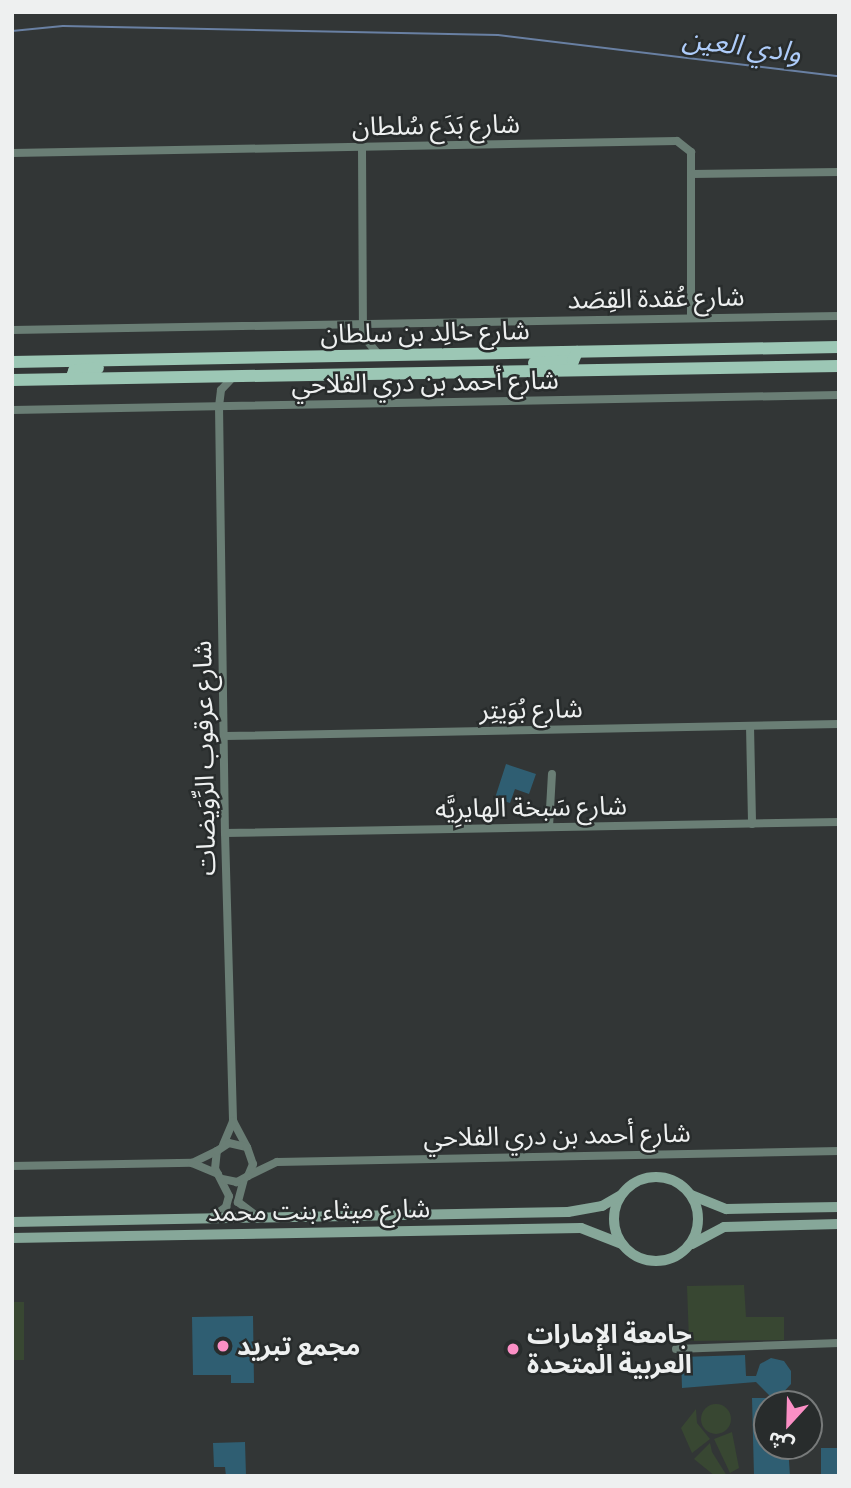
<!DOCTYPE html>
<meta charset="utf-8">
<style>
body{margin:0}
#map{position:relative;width:851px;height:1488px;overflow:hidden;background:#323636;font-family:"Titillium Web","Noto Sans Arabic",sans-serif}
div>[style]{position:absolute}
.green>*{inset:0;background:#384732;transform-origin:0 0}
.round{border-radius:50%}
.stream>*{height:2px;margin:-1px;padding:0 1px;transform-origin:1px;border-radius:1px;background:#6980a3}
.building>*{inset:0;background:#2f5e72;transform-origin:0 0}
.minor>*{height:8px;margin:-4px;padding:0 4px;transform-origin:4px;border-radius:4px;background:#6a7e75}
.secondary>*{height:10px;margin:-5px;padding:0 5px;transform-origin:5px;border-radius:5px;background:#86a799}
.secondary>.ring{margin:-5px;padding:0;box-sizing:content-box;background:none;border:10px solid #86a799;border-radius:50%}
.primary>*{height:12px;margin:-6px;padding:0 6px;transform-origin:6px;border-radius:6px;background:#9cc7b5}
.dots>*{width:19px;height:19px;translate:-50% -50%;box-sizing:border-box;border:4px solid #282c2c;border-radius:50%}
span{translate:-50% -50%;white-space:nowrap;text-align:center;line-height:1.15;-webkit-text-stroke:5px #282c2c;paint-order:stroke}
.street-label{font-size:26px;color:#eef0f0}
.poi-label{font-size:26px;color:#eef0f0;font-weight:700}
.left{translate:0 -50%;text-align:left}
.water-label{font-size:28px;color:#aeccfa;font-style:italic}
.frame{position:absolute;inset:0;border:14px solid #eef0f0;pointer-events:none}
.north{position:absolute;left:753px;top:1390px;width:70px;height:70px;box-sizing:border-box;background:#282c2c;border:2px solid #777a7a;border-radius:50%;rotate:202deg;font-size:19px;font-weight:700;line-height:28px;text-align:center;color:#eef0f0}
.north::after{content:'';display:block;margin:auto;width:24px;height:32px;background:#fb8fc5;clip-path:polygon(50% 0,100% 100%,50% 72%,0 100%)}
</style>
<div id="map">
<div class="green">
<div style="clip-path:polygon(744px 1285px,746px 1317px,784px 1317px,784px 1340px,689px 1341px,687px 1286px)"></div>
<div style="left:12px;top:1302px;width:12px;height:58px"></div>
<div class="round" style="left:701px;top:1404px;width:30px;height:30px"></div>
<div style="clip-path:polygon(696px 1409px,697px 1423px,710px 1439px,692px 1453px,681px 1428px)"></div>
<div style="clip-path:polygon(732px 1432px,739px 1468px,730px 1473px,714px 1439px)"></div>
<div style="clip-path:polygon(710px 1443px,712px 1452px,727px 1476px,715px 1476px,694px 1459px)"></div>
</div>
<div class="stream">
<div style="left:12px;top:31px;width:51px;rotate:-5.6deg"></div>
<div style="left:63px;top:26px;width:435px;rotate:1.2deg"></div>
<div style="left:498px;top:35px;width:343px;rotate:6.9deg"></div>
</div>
<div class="building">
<div style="clip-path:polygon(506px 764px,536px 774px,529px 794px,515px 789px,510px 803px,495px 798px)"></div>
<div style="clip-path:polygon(253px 1316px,254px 1383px,231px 1383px,231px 1375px,193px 1375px,192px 1317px)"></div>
<div style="clip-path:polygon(745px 1355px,746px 1376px,756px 1376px,760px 1364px,771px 1358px,784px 1361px,791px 1371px,791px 1384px,778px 1398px,789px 1398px,789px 1404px,767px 1404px,767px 1446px,788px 1446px,790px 1476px,754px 1476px,752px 1398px,772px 1398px,756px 1382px,682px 1388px,681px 1357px)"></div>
<div style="clip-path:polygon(245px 1442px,246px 1476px,226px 1476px,225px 1467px,214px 1467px,213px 1443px)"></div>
<div style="left:821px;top:1448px;width:18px;height:26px"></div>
</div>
<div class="minor">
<div style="left:362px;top:148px;width:188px;rotate:89.7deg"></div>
<div style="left:363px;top:336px;width:25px;rotate:50deg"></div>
<div style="left:12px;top:153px;width:665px;rotate:-1.03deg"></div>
<div style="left:677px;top:141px;width:18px;rotate:38deg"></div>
<div style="left:691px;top:152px;width:166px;rotate:90deg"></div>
<div style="left:692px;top:174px;width:147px;rotate:-0.8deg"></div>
<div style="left:12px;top:330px;width:827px;rotate:-0.97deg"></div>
<div style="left:234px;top:376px;width:19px;rotate:133deg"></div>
<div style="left:221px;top:390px;width:16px;rotate:97deg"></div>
<div style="left:219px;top:406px;width:427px;rotate:89.2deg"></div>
<div style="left:225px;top:833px;width:288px;rotate:88.4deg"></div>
<div style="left:233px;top:1121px;width:30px;rotate:62deg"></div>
<div style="left:12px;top:410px;width:827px;rotate:-1.04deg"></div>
<div style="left:750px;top:726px;width:98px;rotate:88.8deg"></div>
<div style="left:225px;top:736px;width:614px;rotate:-1.12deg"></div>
<div style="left:549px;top:827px;width:53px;rotate:-86.8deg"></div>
<div style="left:225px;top:833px;width:614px;rotate:-1.03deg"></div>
<div style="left:223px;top:1145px;width:26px;rotate:-67deg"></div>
<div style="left:192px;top:1163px;width:28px;rotate:-26deg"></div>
<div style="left:12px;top:1166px;width:180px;rotate:-1deg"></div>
<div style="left:192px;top:1163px;width:28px;rotate:23deg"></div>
<div style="left:248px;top:1176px;width:32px;rotate:-26deg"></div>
<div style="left:277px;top:1162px;width:562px;rotate:-1.12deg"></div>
<div style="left:244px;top:1179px;width:24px;rotate:105deg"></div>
<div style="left:238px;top:1202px;width:26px;rotate:37deg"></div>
<div style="left:211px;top:1218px;width:19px;rotate:-36deg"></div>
<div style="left:226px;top:1207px;width:11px;rotate:-75deg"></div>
<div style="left:229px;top:1196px;width:30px;rotate:-117deg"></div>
<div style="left:215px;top:1169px;width:18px;rotate:-84deg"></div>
<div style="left:217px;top:1151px;width:14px;rotate:-34deg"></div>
<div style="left:229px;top:1143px;width:18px;rotate:13deg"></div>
<div style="left:247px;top:1147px;width:18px;rotate:71deg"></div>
<div style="left:253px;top:1164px;width:13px;rotate:113deg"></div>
<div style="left:248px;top:1176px;width:13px;rotate:151deg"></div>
<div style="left:237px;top:1182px;width:14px;rotate:-168deg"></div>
<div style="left:676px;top:1349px;width:163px;rotate:-2.1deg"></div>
</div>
<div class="secondary">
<div class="ring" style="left:614px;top:1177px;width:74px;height:74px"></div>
<div style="left:691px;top:1195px;width:38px;rotate:22deg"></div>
<div style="left:726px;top:1209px;width:113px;rotate:-1deg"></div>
<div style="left:12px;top:1222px;width:556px;rotate:-1.03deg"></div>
<div style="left:568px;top:1212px;width:35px;rotate:-10deg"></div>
<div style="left:602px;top:1206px;width:22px;rotate:-30deg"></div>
<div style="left:12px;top:1238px;width:569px;rotate:-1.01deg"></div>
<div style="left:581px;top:1228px;width:44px;rotate:21.3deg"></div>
<div style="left:692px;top:1244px;width:36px;rotate:-28deg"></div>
<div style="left:724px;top:1227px;width:115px;rotate:-1.5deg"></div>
</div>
<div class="primary">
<div style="left:12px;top:362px;width:827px;rotate:-1.04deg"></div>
<div style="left:534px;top:363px;width:39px;rotate:-3deg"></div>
<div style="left:573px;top:361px;width:10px;rotate:-66deg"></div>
<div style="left:71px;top:379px;width:9px;rotate:-69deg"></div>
<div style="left:74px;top:371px;width:24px;rotate:-7deg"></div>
<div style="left:12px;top:380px;width:827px;rotate:-0.97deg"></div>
</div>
<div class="dots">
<div style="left:223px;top:1346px;background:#fb8fc5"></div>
<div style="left:513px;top:1349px;background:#fb8fc5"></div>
</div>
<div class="street-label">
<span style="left:436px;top:125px;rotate:-1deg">شارع بَدَع سُلطان</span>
<span style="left:656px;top:298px;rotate:-1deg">شارع عُقدة القِصَد</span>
<span style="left:425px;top:332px;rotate:-1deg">شارع خالِد بن سلطان</span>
<span style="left:425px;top:382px;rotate:-1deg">شارع أحمد بن دري الفلاحي</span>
<span style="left:531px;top:709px;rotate:-1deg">شارع بُوَيتِر</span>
<span style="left:204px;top:758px;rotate:-91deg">شارع عرقوب الرِّوَيضات</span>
<span style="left:531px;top:807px;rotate:-1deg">شارع سَبخة الهايرِيَّه</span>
<span style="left:557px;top:1135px;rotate:-1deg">شارع أحمد بن دري الفلاحي</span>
<span style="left:319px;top:1210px;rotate:-1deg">شارع ميثاء بنت محمد</span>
</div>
<div class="poi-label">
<span class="left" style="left:527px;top:1349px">جامعة الإمارات<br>العربية المتحدة</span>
<span class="left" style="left:237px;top:1346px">مجمع تبريد</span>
</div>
<div class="water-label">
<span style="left:742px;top:45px;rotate:7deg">وادي العين</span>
</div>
<div class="frame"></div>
<div class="north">ش</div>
</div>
